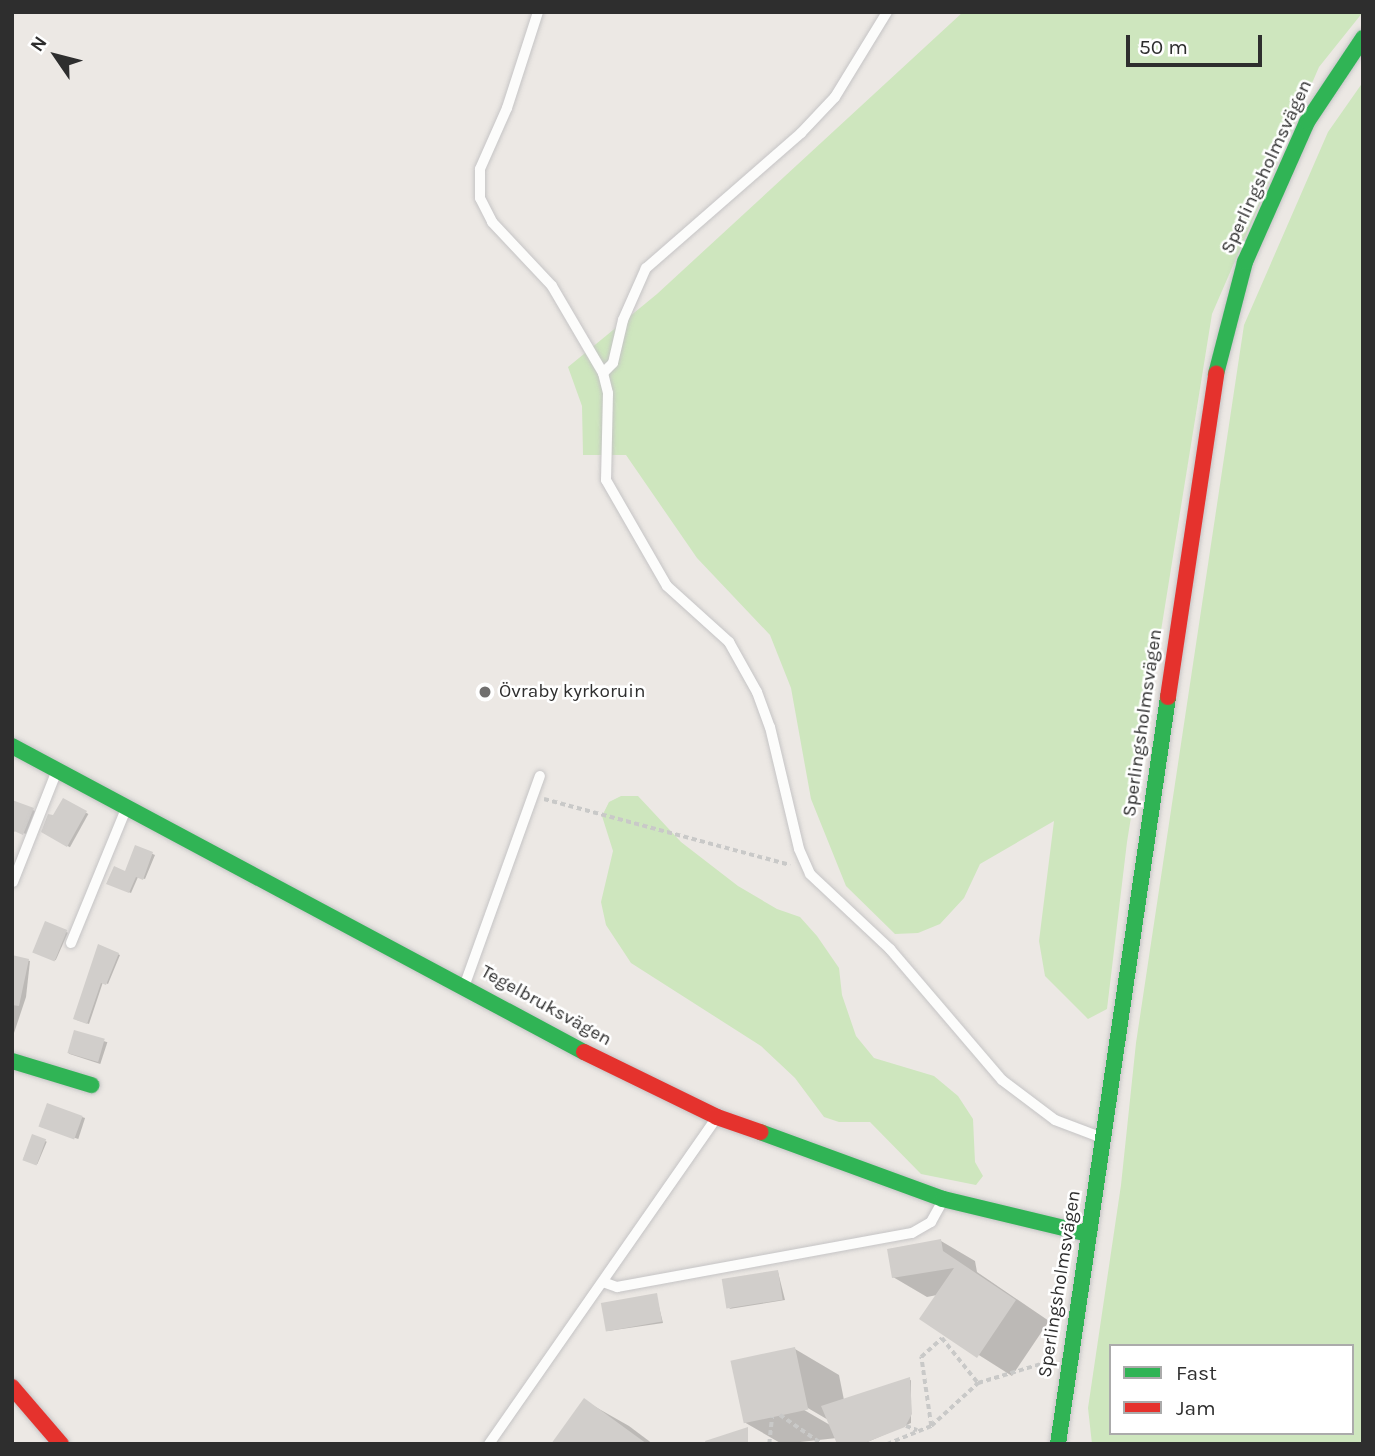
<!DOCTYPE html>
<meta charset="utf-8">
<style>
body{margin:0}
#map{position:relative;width:1375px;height:1456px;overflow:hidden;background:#ece8e4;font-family:Karla,sans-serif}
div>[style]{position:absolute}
.green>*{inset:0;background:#cee6be}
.shadow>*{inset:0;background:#0003;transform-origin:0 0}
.building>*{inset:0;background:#d1cecb;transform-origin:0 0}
.path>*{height:3.5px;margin-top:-1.75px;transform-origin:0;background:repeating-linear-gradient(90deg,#c9c9c8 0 5px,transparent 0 8.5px)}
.roads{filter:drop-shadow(0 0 2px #c5c4c5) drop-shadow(0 0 2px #c5c4c5)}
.lane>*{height:10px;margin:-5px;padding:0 5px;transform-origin:5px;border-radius:5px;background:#fcfcfb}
.fast>*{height:16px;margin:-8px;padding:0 8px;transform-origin:8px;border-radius:8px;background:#30b455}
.jam>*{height:16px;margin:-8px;padding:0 8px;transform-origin:8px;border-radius:8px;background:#e5322d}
.dots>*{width:19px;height:19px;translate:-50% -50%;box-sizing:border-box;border:4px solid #fff;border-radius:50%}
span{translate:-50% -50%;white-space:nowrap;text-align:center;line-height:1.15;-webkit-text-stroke:5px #fff;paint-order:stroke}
.street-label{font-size:19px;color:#2e2e2e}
.poi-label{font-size:19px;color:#2e2e2e}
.left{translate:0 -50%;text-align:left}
.frame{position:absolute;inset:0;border:14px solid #2e2e2e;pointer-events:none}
.legend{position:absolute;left:1109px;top:1344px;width:245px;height:91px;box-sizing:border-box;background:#fff;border:2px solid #ababab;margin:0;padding:9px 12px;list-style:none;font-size:21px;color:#2e2e2e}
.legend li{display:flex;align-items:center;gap:14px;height:35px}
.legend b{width:35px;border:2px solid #ababab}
.north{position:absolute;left:21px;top:21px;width:70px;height:70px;-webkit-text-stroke:5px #fff;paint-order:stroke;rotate:305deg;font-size:19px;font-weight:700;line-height:28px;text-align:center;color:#2e2e2e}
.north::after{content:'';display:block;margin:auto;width:24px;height:32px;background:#2e2e2e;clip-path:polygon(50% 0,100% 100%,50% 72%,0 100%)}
.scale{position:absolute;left:1126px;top:35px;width:136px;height:32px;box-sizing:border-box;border:4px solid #2e2e2e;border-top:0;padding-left:9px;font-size:21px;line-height:24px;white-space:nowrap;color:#2e2e2e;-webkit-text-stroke:5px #fff;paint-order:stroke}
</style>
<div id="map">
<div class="green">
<div style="clip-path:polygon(963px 12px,1363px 12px,1319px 67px,1212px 314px,1127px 842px,1107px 1009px,1088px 1019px,1045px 976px,1039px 941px,1054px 821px,980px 864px,964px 898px,940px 924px,918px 933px,895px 934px,846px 886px,811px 799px,791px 688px,770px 635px,697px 558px,626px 455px,583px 455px,582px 406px,568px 367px,657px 294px)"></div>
<div style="clip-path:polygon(evenodd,1363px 82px,1363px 1444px,1092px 1444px,1088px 1408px,1121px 1185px,1136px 1043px,1244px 325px,1328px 132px,1363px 82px,1111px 1346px,1352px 1346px,1352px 1433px,1111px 1433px,1111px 1346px)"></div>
<div style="clip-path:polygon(621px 796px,638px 796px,681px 842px,738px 886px,777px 909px,800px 917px,817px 936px,839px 968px,842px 995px,856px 1036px,874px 1058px,934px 1076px,958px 1096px,973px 1119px,975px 1162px,983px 1176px,976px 1185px,921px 1174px,870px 1122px,839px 1122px,824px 1117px,795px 1078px,761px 1046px,631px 963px,606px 925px,601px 902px,613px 851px,602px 816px,609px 802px)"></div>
</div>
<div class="shadow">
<div style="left:63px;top:800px;width:29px;height:38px;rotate:29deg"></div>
<div style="clip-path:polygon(12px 802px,35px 811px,26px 834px,15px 830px,12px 837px)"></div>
<div style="clip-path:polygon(136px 847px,155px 855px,145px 879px,138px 877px,131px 893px,108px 883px,126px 873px)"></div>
<div style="left:46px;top:923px;width:24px;height:30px;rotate:24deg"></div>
<div style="clip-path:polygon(99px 946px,120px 955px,108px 984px,103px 982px,89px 1024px,77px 1020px)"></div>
<div style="clip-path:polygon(12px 957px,30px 961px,26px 997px,13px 1036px)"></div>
<div style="left:76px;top:1032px;width:33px;height:23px;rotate:18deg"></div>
<div style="left:48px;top:1106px;width:39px;height:22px;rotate:18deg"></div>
<div style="left:33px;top:1136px;width:15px;height:24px;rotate:23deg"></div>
<div style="clip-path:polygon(941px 1241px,975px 1261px,977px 1272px,1049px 1321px,1012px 1376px,922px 1319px,937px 1295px,927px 1297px,893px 1277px)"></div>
<div style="clip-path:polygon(778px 1272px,785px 1300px,729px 1309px)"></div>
<div style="clip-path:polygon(656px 1295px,663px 1323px,608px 1331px)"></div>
<div style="clip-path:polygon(evenodd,795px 1349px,839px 1375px,844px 1400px,911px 1380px,911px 1423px,863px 1444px,841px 1444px,837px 1438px,782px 1444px,744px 1422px,795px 1349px,801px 1404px,830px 1421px,830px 1425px,799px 1407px,801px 1404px)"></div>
<div style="clip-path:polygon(585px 1401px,629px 1426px,653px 1444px,554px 1444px)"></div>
</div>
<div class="building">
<div style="clip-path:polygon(63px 798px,87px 811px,67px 847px,41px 832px,48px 814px,53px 815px)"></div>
<div style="clip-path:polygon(12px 800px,34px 808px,23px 835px,12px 830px)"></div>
<div style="clip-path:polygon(135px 845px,153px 852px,143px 880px,136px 877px,129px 893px,106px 884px,114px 866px,125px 871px)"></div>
<div style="left:45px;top:921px;width:24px;height:34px;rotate:22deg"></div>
<div style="clip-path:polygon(98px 944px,119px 953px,106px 985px,101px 983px,87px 1024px,73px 1019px)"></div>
<div style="clip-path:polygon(12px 955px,29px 959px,19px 1006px,12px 1005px)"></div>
<div style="left:74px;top:1030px;width:32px;height:24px;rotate:16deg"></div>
<div style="left:47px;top:1103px;width:38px;height:25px;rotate:20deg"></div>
<div style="left:32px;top:1134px;width:15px;height:28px;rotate:20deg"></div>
<div style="clip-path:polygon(941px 1239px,943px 1251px,1016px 1300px,977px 1358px,919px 1319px,954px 1268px,892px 1278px,887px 1249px)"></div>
<div style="left:778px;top:1270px;width:30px;height:57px;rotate:81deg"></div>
<div style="left:657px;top:1293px;width:29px;height:57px;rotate:80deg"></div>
<div style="left:795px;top:1347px;width:64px;height:66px;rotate:78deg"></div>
<div style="clip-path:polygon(910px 1377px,912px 1414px,905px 1427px,862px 1444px,837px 1444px,821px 1406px)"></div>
<div style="clip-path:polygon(584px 1398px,647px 1444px,551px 1444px)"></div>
<div style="clip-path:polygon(748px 1427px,748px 1444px,706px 1444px,705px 1441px)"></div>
</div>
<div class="path">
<div style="left:544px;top:799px;width:255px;rotate:15deg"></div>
<div style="left:780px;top:1415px;width:51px;rotate:34.6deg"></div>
<div style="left:906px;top:1426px;width:12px;rotate:20deg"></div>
<div style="left:931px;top:1426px;width:70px;rotate:-98.2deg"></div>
<div style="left:921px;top:1357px;width:28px;rotate:-42deg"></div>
<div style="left:942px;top:1338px;width:58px;rotate:51.3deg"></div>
<div style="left:769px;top:1444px;width:27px;rotate:-84deg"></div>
<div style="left:887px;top:1444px;width:48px;rotate:-22.2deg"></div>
<div style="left:931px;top:1426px;width:64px;rotate:-42.5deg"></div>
<div style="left:978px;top:1383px;width:72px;rotate:-16.9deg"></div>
</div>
<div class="roads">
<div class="lane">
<div style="left:538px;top:12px;width:101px;rotate:107.9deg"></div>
<div style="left:507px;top:108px;width:67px;rotate:113.9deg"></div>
<div style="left:480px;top:169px;width:29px;rotate:90deg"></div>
<div style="left:480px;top:198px;width:27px;rotate:63deg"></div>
<div style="left:492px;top:222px;width:88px;rotate:46.8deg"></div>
<div style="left:552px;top:286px;width:101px;rotate:59.6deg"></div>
<div style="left:887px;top:12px;width:100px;rotate:121.5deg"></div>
<div style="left:835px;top:97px;width:50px;rotate:133.4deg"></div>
<div style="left:801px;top:133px;width:206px;rotate:138.9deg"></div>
<div style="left:646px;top:268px;width:57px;rotate:113.9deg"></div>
<div style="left:623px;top:320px;width:44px;rotate:103.1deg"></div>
<div style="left:613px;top:363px;width:14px;rotate:135deg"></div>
<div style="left:603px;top:373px;width:21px;rotate:76deg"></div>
<div style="left:608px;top:393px;width:87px;rotate:91.3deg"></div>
<div style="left:606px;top:480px;width:122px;rotate:60.1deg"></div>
<div style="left:667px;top:586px;width:84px;rotate:42.1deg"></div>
<div style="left:729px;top:642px;width:57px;rotate:60.8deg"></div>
<div style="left:757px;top:692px;width:37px;rotate:70deg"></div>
<div style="left:770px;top:727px;width:125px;rotate:76.6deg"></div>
<div style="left:799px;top:849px;width:27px;rotate:66deg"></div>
<div style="left:810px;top:874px;width:110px;rotate:43.2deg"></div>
<div style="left:890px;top:949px;width:172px;rotate:49.5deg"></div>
<div style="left:1002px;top:1080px;width:66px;rotate:37deg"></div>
<div style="left:1055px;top:1120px;width:48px;rotate:20.7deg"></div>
<div style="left:13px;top:882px;width:117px;rotate:-68.5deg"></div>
<div style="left:71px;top:943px;width:145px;rotate:-67.7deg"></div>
<div style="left:465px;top:984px;width:221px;rotate:-70.2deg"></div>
<div style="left:603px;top:1282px;width:15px;rotate:20deg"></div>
<div style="left:617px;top:1287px;width:300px;rotate:-10.4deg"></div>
<div style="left:912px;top:1233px;width:22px;rotate:-30deg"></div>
<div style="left:931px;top:1222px;width:23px;rotate:-61deg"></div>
<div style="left:489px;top:1444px;width:396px;rotate:-55.1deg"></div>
</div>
<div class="fast">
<div style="left:1216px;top:374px;width:116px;rotate:-75.5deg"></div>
<div style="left:1245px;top:262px;width:153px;rotate:-66.1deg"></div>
<div style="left:1307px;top:122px;width:101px;rotate:-56.3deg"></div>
<div style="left:12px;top:746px;width:649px;rotate:28.15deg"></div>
<div style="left:12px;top:1061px;width:83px;rotate:16.9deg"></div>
<div style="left:760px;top:1132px;width:195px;rotate:20.1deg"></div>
<div style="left:943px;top:1199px;width:150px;rotate:13.5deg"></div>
<div style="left:1058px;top:1444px;width:755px;rotate:-81.62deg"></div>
</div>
<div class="jam">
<div style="left:1168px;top:697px;width:327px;rotate:-81.5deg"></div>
<div style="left:584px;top:1052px;width:148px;rotate:26deg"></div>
<div style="left:717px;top:1117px;width:46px;rotate:19.2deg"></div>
<div style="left:12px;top:1387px;width:75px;rotate:49.3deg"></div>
</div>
</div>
<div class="dots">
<div style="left:485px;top:692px;background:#706f6e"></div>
</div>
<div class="street-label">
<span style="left:1267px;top:167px;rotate:-65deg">Sperlingsholmsvägen</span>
<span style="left:1143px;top:723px;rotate:-82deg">Sperlingsholmsvägen</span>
<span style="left:546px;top:1006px;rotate:29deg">Tegelbruksvägen</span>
<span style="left:1060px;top:1284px;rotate:-81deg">Sperlingsholmsvägen</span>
</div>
<div class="poi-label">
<span class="left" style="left:499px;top:692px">Övraby kyrkoruin</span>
</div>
<div class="frame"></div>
<ul class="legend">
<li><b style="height:9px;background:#30b455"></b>Fast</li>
<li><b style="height:9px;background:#e5322d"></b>Jam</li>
</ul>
<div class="north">N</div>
<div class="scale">50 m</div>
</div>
